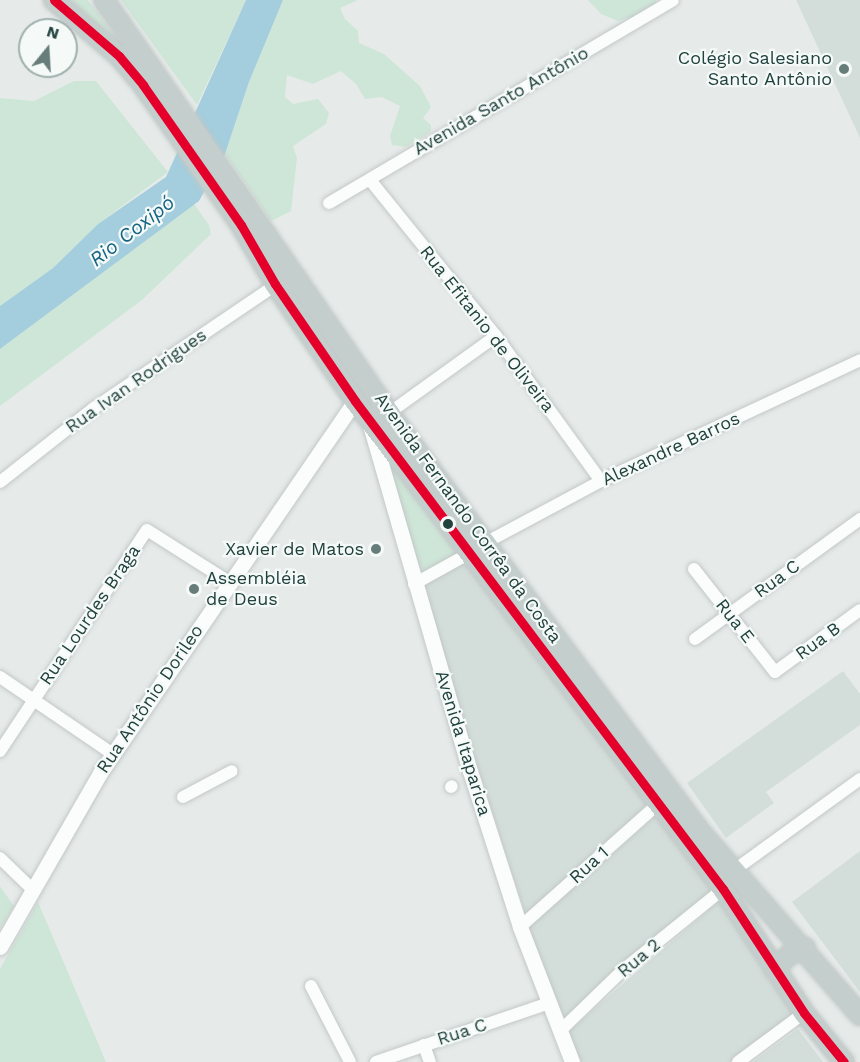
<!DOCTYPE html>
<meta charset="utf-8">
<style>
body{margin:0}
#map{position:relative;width:860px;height:1062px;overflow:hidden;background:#e6ebea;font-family:"Work Sans",sans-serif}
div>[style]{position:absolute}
.built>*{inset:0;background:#d3deda}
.green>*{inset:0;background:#cee6d8}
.water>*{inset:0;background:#a4cedd}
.roads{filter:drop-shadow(0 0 2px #c3c8c7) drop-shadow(0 0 2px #c3c8c7)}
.minor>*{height:12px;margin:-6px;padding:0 6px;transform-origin:6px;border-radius:6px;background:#fbfcfc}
.tertiary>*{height:15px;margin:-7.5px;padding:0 7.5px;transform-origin:7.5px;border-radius:7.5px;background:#fbfcfc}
.trunk>*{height:20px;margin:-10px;padding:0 10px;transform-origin:10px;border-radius:10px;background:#c4cecc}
.bus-1>*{height:9px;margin:-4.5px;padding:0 4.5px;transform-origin:4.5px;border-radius:4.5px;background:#e4002b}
.dots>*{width:16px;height:16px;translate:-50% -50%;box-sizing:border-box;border:3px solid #f5faf8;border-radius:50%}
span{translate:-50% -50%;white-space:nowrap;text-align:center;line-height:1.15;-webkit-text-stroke:4.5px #f5faf8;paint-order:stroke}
.poi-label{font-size:18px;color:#21423d}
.right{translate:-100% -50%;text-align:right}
.left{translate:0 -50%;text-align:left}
.street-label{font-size:18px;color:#21423d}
.water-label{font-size:20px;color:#156484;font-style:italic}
.north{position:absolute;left:18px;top:18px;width:60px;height:60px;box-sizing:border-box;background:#f5faf8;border:2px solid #a0b0ad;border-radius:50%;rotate:18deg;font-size:16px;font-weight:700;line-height:24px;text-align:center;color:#21423d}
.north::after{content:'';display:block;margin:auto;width:21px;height:27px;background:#667d7a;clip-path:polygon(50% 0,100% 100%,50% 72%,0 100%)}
</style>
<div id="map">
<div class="built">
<div style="clip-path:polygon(796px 0,860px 0,860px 138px)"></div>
<div style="clip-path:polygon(466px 560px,651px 805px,526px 916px,419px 587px)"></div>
<div style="clip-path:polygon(843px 671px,860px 694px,860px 725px,766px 792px,774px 803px,726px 838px,687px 783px)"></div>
<div style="clip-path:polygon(659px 813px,713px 891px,561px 1024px,528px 927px,589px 868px,592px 872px)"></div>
<div style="clip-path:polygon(860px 851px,860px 992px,792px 902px)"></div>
<div style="clip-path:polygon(726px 895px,796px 1015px,731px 1062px,574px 1062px,564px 1035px)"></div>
<div style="clip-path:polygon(798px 1029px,823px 1062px,753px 1062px)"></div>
</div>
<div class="green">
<div style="clip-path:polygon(71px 0,88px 0,128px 53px,125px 54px)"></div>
<div style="clip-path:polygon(121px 0,246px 0,197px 105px)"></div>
<div style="clip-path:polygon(283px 0,358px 0,340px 8px,345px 19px,358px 31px,359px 43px,384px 54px,420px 86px,431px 107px,423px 118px,431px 125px,431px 132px,406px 147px,392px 145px,390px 136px,400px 106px,382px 97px,365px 99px,356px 84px,341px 71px,313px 84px,287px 75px,285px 97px,293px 104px,318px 99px,329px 113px,326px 124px,293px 146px,297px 158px,291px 211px,271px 221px,225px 154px,249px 82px)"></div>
<div style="clip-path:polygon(588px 0,656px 0,654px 7px,640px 15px,618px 21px,601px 14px)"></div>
<div style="clip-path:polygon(74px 81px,96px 81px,168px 172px,98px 224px,53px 268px,0 306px,0 98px,34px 101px)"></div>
<div style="clip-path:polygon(194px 204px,209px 225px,211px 234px,142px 300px,0 406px,0 349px)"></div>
<div style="clip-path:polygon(383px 451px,461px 554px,418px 578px)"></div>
<div style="clip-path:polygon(0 886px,14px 906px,0 928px)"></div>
<div style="clip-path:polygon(38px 902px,106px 1062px,0 1062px,0 969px)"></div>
</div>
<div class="water">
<div style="clip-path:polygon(246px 0,283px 0,249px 82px,225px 154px,199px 201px,0 349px,0 306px,53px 268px,98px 224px,166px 177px)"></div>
</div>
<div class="roads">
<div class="minor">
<div style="left:370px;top:180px;width:201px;rotate:51.1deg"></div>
<div style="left:496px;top:336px;width:179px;rotate:54.1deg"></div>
<div style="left:329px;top:203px;width:399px;rotate:-30.5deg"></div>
<div style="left:389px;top:413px;width:132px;rotate:-35.7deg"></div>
<div style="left:0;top:482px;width:120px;rotate:-38.2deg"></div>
<div style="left:94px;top:408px;width:220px;rotate:-34.1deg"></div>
<div style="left:485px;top:543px;width:132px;rotate:-28.1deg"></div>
<div style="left:601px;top:481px;width:286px;rotate:-25deg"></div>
<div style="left:694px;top:569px;width:131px;rotate:51.8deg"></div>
<div style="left:775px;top:672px;width:105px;rotate:-36.1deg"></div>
<div style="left:414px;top:584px;width:64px;rotate:-29deg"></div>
<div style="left:695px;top:639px;width:204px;rotate:-36deg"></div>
<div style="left:0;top:677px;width:137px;rotate:34.3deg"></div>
<div style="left:0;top:751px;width:265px;rotate:-56.4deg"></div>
<div style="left:147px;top:530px;width:97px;rotate:32.4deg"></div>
<div style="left:451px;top:787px;width:1px;rotate:-45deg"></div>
<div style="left:183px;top:797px;width:55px;rotate:-28deg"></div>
<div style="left:0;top:858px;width:46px;rotate:44.1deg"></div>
<div style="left:733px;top:871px;width:157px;rotate:-35.9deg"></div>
<div style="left:520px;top:927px;width:186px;rotate:-41.7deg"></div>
<div style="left:311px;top:986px;width:85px;rotate:62.8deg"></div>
<div style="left:560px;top:1031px;width:88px;rotate:-44.1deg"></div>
<div style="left:623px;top:970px;width:129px;rotate:-39deg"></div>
<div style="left:424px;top:1045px;width:18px;rotate:71deg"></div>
<div style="left:376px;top:1062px;width:183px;rotate:-18.8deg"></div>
<div style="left:738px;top:1062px;width:82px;rotate:-36.6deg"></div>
</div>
<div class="tertiary">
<div style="left:370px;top:425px;width:360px;rotate:73.9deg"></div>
<div style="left:470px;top:771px;width:164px;rotate:72.2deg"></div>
<div style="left:520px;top:927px;width:145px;rotate:68.9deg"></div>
<div style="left:0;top:947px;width:201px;rotate:-60.1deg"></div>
<div style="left:100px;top:773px;width:451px;rotate:-55.6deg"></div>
</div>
<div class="trunk">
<div style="left:54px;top:0;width:86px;rotate:40.7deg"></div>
<div style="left:119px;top:56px;width:38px;rotate:50deg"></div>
<div style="left:143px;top:85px;width:171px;rotate:55deg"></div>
<div style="left:241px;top:225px;width:68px;rotate:60deg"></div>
<div style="left:275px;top:284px;width:142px;rotate:55.6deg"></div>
<div style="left:355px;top:401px;width:611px;rotate:52.98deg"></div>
<div style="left:723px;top:889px;width:148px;rotate:56.8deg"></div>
<div style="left:804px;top:1013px;width:63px;rotate:50.8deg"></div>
<div style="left:104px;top:0;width:502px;rotate:55.39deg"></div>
<div style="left:389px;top:413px;width:162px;rotate:53.6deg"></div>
<div style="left:485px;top:543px;width:364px;rotate:53.3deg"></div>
<div style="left:703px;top:835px;width:239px;rotate:48.9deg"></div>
<div style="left:774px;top:969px;width:24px;rotate:-42deg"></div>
<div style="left:792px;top:953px;width:14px;rotate:-21deg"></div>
</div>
</div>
<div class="bus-1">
<div style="left:54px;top:0;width:86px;rotate:40.7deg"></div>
<div style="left:119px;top:56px;width:38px;rotate:50deg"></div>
<div style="left:143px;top:85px;width:171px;rotate:55deg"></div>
<div style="left:241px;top:225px;width:68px;rotate:60deg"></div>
<div style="left:275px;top:284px;width:142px;rotate:55.6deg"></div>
<div style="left:355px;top:401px;width:611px;rotate:52.98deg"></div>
<div style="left:723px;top:889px;width:148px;rotate:56.8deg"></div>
<div style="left:804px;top:1013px;width:63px;rotate:50.8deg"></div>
</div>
<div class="dots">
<div style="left:844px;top:69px;background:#667d7a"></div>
<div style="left:448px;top:524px;background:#21423d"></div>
<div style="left:376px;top:549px;background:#667d7a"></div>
<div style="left:194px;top:589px;background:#667d7a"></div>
</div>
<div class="poi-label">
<span class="right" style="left:832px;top:69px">Colégio Salesiano<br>Santo Antônio</span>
<span class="right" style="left:364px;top:549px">Xavier de Matos</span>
<span class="left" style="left:206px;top:589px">Assembléia<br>de Deus</span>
</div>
<div class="street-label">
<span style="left:501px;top:101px;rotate:-30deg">Avenida Santo Antônio</span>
<span style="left:487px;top:329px;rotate:52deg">Rua Efitanio de Oliveira</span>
<span style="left:136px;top:381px;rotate:-35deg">Rua Ivan Rodrigues</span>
<span style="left:671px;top:449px;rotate:-25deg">Alexandre Barros</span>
<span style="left:468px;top:518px;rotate:54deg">Avenida Fernando Corrêa da Costa</span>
<span style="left:777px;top:579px;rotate:-36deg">Rua C</span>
<span style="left:90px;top:615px;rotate:-56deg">Rua Lourdes Braga</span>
<span style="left:735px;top:621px;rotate:52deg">Rua E</span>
<span style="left:818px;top:641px;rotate:-36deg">Rua B</span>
<span style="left:150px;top:699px;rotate:-56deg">Rua Antônio Dorileo</span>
<span style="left:463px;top:743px;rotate:73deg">Avenida Itaparica</span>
<span style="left:589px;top:865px;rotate:-42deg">Rua 1</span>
<span style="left:639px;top:958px;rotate:-40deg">Rua 2</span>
<span style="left:462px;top:1032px;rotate:-18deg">Rua C</span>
</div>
<div class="water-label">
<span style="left:132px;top:231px;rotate:-38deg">Rio Coxipó</span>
</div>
<div class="north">N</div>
</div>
